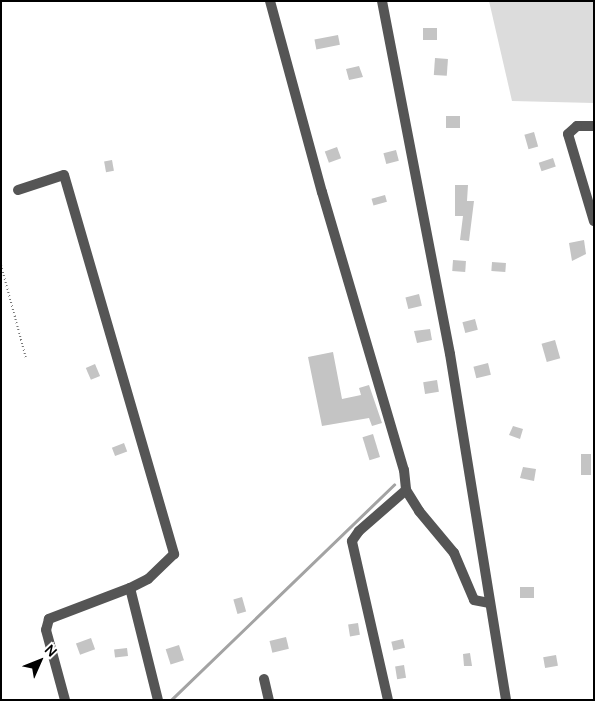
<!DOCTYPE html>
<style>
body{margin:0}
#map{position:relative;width:595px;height:701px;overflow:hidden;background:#fff;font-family:Manrope,sans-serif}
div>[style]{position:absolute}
.green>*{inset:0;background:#dcdcdc}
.stream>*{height:2.5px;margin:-1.25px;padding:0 1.25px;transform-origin:1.25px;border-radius:1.25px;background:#a3a3a3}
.building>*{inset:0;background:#c4c4c4;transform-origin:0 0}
.path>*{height:2px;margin-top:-1px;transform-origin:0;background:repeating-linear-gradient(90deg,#777 0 1px,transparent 0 3.5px)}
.minor>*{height:10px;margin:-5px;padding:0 5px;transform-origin:5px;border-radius:5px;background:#555}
span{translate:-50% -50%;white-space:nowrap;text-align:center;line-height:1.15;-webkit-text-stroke:5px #fff;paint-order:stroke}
.frame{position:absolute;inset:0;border:2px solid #000;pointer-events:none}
.north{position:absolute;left:15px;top:636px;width:50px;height:50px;-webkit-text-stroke:4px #fff;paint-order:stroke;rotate:46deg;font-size:14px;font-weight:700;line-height:20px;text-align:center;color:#000}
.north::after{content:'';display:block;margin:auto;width:18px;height:22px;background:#000;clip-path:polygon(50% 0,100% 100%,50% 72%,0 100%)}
</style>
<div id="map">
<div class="green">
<div style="clip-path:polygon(489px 1px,594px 1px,594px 103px,512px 101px)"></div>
</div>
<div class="stream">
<div style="left:171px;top:700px;width:310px;rotate:-44deg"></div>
</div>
<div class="building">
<div style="left:423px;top:28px;width:14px;height:12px"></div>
<div style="left:338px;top:35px;width:10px;height:24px;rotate:79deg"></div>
<div style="left:435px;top:58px;width:13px;height:17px;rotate:4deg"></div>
<div style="clip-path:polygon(359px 66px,363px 77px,349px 80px,346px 69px)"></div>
<div style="left:460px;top:116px;width:12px;height:14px;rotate:90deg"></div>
<div style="left:534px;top:132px;width:15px;height:10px;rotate:74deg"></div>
<div style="left:337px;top:147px;width:12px;height:13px;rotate:70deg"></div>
<div style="left:396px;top:150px;width:11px;height:13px;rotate:75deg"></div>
<div style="left:553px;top:158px;width:9px;height:15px;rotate:72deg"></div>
<div style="left:112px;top:160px;width:11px;height:8px;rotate:80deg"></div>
<div style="clip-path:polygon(455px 185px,468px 185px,467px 201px,474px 201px,469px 241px,460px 240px,463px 216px,455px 216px)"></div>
<div style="left:385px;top:195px;width:7px;height:14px;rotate:74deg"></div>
<div style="clip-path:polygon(584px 240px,586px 254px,572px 261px,569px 243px)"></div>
<div style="left:453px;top:260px;width:13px;height:11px;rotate:4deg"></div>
<div style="left:492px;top:262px;width:14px;height:9px;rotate:4deg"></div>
<div style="left:419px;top:294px;width:12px;height:14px;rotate:76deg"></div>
<div style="left:475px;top:319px;width:11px;height:13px;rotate:75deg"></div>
<div style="clip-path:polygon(430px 329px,432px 340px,417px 343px,414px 331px)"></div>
<div style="left:555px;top:340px;width:19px;height:14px;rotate:74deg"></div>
<div style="clip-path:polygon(333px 352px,342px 399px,361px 395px,359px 388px,369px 385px,382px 423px,372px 426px,369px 418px,322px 426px,308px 357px)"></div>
<div style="left:488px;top:363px;width:12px;height:15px;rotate:76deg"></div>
<div style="left:95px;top:364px;width:13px;height:10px;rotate:67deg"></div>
<div style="left:437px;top:380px;width:12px;height:14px;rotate:81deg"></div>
<div style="clip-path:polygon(513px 426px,523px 429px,520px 439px,509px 435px)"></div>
<div style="left:373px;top:434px;width:24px;height:11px;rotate:73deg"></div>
<div style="left:124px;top:443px;width:9px;height:13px;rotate:69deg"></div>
<div style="left:581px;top:454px;width:10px;height:21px"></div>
<div style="clip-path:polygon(523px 467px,536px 469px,534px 481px,520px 478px)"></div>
<div style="left:520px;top:587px;width:14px;height:11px"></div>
<div style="left:242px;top:597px;width:15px;height:9px;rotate:74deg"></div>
<div style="left:358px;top:623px;width:12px;height:10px;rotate:81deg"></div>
<div style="left:286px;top:637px;width:12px;height:17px;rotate:76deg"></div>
<div style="left:91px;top:638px;width:12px;height:16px;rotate:70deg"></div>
<div style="left:403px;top:639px;width:9px;height:12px;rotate:77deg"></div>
<div style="left:179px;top:645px;width:16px;height:14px;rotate:72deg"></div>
<div style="left:127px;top:648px;width:8px;height:13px;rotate:83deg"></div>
<div style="clip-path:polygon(470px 653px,472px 666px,464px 666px,463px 654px)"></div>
<div style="left:556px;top:655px;width:11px;height:13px;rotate:80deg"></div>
<div style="left:404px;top:665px;width:13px;height:9px;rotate:81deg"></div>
</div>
<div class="path">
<div style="left:1px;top:265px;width:96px;rotate:75deg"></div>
</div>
<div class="minor">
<div style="left:270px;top:1px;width:198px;rotate:74.8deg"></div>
<div style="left:322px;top:192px;width:290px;rotate:73.6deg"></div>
<div style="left:404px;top:470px;width:20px;rotate:84deg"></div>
<div style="left:406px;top:490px;width:25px;rotate:58deg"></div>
<div style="left:419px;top:511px;width:55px;rotate:50.2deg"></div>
<div style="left:454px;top:553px;width:51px;rotate:66.9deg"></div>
<div style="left:474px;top:600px;width:16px;rotate:11deg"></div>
<div style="left:382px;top:1px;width:359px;rotate:79.1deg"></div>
<div style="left:450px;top:354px;width:351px;rotate:80.8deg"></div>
<div style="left:594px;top:126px;width:17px;rotate:180deg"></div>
<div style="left:577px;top:126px;width:12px;rotate:138deg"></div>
<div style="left:568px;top:134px;width:91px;rotate:73.4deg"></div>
<div style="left:18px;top:190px;width:48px;rotate:-18.1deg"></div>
<div style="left:64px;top:175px;width:395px;rotate:73.8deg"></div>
<div style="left:174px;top:554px;width:36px;rotate:136deg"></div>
<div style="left:148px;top:579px;width:20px;rotate:153deg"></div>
<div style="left:130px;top:588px;width:87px;rotate:159.1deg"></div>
<div style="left:49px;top:619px;width:11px;rotate:105deg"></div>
<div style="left:46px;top:630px;width:73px;rotate:74.8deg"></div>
<div style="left:130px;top:588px;width:115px;rotate:76deg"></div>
<div style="left:264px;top:679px;width:22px;rotate:77deg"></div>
<div style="left:388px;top:700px;width:163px;rotate:-102.8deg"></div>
<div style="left:352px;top:541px;width:12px;rotate:-55deg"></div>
<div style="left:359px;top:531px;width:62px;rotate:-41.1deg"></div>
</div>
<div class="frame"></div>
<div class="north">N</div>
</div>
